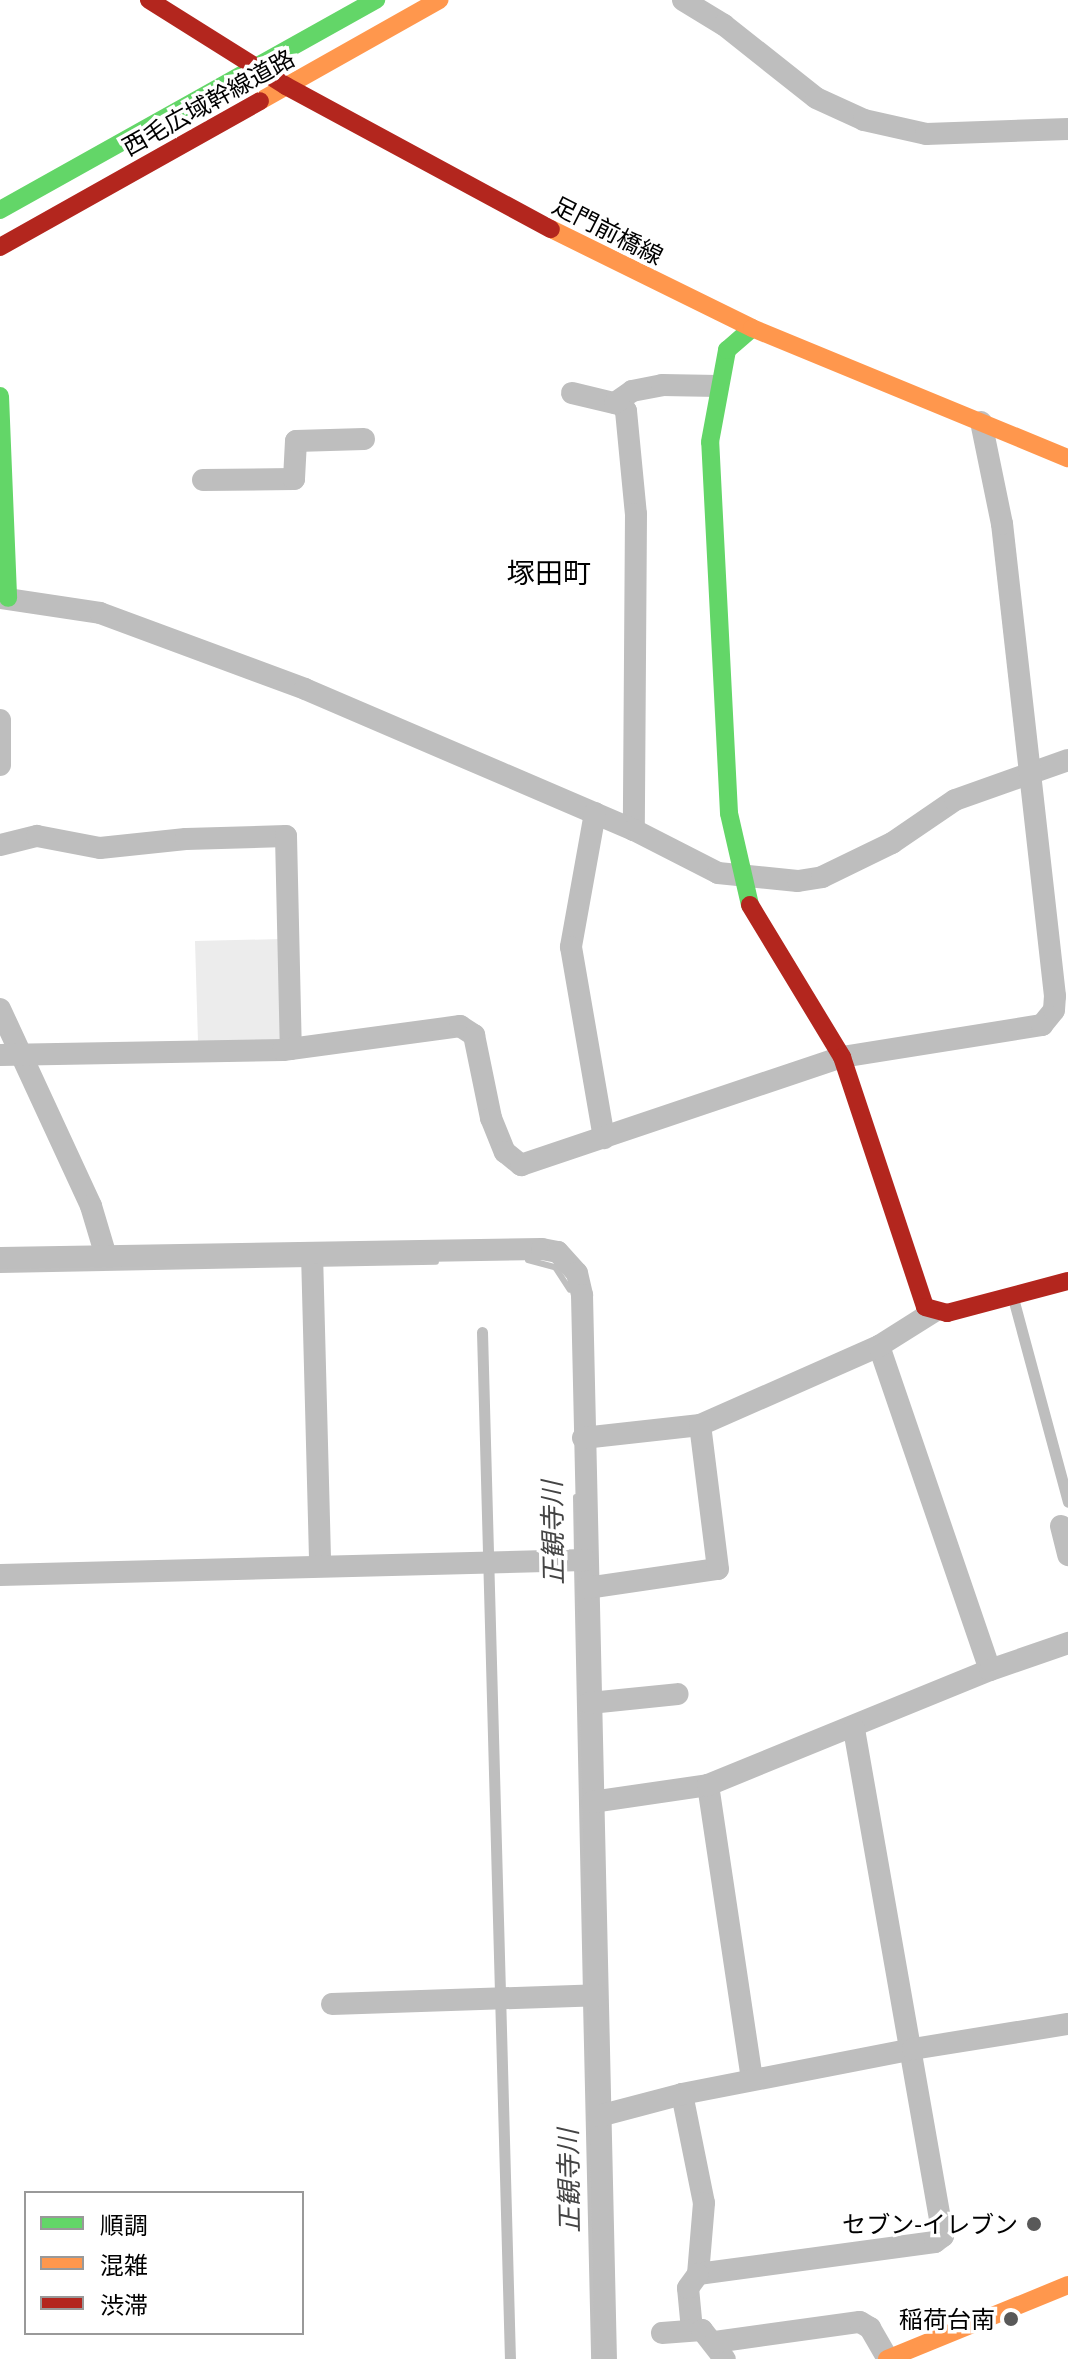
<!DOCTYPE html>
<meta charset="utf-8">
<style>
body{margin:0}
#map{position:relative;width:1068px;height:2359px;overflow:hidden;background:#fff;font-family:"Open Sans","Noto Sans JP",sans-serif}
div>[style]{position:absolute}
.green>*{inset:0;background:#ececec}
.stream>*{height:6px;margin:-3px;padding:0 3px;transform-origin:3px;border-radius:3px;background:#bfbfbf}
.lane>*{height:11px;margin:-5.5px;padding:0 5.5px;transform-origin:5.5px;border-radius:5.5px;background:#bebebe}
.street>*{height:22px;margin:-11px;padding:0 11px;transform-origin:11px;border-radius:11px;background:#bebebe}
.fast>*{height:18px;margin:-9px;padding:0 9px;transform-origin:9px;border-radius:9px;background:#63d668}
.slow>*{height:18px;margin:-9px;padding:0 9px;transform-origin:9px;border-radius:9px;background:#ff974d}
.jam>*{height:18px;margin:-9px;padding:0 9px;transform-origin:9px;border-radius:9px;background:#b3261e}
.dots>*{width:22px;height:22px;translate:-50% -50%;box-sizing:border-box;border:4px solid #fff;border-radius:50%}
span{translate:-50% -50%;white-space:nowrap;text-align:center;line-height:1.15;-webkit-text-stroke:7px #fff;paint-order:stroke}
.street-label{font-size:24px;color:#000}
.poi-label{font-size:24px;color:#000}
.right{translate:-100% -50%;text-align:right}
.water-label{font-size:26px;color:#444;font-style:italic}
.quarter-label{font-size:28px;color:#000}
.legend{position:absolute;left:24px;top:2191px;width:280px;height:144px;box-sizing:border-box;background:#fff;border:2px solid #999;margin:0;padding:10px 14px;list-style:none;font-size:24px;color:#000}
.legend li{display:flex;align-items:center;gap:16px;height:40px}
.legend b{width:40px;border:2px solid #999}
</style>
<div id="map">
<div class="green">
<div style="clip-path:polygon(281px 939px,285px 1036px,279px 1041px,198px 1042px,195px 941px)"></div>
</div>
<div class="stream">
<div style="left:528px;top:1260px;width:28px;rotate:15deg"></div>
<div style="left:555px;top:1267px;width:27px;rotate:57deg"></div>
<div style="left:0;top:1270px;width:436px;rotate:-1.1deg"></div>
<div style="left:576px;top:1497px;width:57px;rotate:89deg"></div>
<div style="left:577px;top:1565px;width:425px;rotate:88.8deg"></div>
<div style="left:586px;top:2001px;width:358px;rotate:88.7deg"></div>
</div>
<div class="lane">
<div style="left:1013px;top:1298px;width:211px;rotate:74.9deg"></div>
<div style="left:482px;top:1332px;width:1027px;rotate:88.44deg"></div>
</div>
<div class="street">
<div style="left:683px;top:0;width:48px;rotate:31.4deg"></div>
<div style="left:724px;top:25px;width:117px;rotate:38.4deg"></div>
<div style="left:816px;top:98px;width:53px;rotate:24.6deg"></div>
<div style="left:864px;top:120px;width:64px;rotate:12.7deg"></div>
<div style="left:926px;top:134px;width:142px;rotate:-2deg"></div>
<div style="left:572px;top:393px;width:51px;rotate:13.5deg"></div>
<div style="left:622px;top:405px;width:7px;rotate:56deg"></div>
<div style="left:626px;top:411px;width:103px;rotate:84.5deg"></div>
<div style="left:636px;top:514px;width:316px;rotate:90.4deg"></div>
<div style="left:615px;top:403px;width:21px;rotate:-35deg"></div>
<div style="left:632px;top:391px;width:31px;rotate:-11deg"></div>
<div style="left:662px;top:385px;width:56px;rotate:1deg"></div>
<div style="left:203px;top:480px;width:91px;rotate:-0.6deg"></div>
<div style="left:294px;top:479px;width:38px;rotate:-87deg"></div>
<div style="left:296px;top:441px;width:68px;rotate:-1.7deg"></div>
<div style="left:0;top:598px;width:101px;rotate:8.5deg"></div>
<div style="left:100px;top:613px;width:219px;rotate:20.3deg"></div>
<div style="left:305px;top:689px;width:358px;rotate:23.2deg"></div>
<div style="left:634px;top:830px;width:94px;rotate:27.1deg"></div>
<div style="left:718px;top:873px;width:80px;rotate:5.7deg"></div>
<div style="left:798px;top:881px;width:24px;rotate:-9deg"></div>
<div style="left:822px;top:877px;width:78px;rotate:-25.9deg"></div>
<div style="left:892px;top:843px;width:76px;rotate:-34.3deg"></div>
<div style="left:955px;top:800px;width:120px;rotate:-19.5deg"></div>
<div style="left:0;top:720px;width:45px;rotate:90deg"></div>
<div style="left:595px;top:813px;width:136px;rotate:100.2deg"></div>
<div style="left:571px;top:947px;width:194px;rotate:80.2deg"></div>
<div style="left:0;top:845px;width:38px;rotate:-14deg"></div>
<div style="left:37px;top:836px;width:64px;rotate:10.8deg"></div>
<div style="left:100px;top:848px;width:86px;rotate:-6deg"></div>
<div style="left:186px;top:839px;width:100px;rotate:-1.7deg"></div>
<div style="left:286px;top:836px;width:213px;rotate:88.7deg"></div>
<div style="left:0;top:1009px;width:217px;rotate:65.2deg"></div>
<div style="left:91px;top:1206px;width:49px;rotate:73.4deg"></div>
<div style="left:0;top:1055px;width:283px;rotate:-1deg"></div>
<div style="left:283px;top:1050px;width:179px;rotate:-7.7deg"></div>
<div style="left:460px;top:1026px;width:17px;rotate:33deg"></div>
<div style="left:474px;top:1035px;width:85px;rotate:78.4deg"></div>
<div style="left:491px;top:1118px;width:37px;rotate:68deg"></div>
<div style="left:505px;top:1152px;width:21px;rotate:39deg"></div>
<div style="left:521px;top:1165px;width:339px;rotate:-18.6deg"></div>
<div style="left:842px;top:1057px;width:203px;rotate:-9.1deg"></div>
<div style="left:1042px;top:1025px;width:19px;rotate:-51deg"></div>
<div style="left:1054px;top:1010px;width:14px;rotate:-86deg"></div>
<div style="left:1055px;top:996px;width:475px;rotate:-96.4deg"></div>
<div style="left:1002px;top:524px;width:104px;rotate:-101.6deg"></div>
<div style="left:312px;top:1253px;width:313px;rotate:88.5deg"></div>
<div style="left:0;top:1258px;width:542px;rotate:-0.95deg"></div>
<div style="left:542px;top:1249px;width:16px;rotate:11deg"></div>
<div style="left:558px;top:1252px;width:28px;rotate:48deg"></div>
<div style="left:577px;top:1273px;width:23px;rotate:77deg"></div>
<div style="left:582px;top:1295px;width:1064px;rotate:88.71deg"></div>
<div style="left:879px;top:1346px;width:342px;rotate:71.1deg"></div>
<div style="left:583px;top:1438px;width:118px;rotate:-6.3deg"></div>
<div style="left:700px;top:1425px;width:196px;rotate:-23.8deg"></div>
<div style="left:879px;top:1346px;width:64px;rotate:-32.2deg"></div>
<div style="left:1061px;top:1526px;width:30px;rotate:76deg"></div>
<div style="left:0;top:1575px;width:585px;rotate:-1.47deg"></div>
<div style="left:587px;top:1588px;width:132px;rotate:-8.3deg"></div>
<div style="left:718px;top:1569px;width:145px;rotate:-97.1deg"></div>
<div style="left:590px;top:1703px;width:88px;rotate:-5.8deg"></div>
<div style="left:708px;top:1785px;width:298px;rotate:81.5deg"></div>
<div style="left:592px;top:1802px;width:117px;rotate:-8.3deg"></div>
<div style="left:708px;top:1785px;width:305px;rotate:-22.2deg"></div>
<div style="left:990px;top:1670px;width:83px;rotate:-19.1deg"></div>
<div style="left:332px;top:2004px;width:265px;rotate:-1.9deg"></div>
<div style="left:682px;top:2094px;width:111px;rotate:78.6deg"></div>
<div style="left:704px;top:2203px;width:71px;rotate:94.8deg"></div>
<div style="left:698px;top:2274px;width:239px;rotate:-7.7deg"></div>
<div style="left:935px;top:2242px;width:10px;rotate:-37deg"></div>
<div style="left:943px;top:2236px;width:515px;rotate:-99.96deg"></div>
<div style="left:599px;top:2116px;width:86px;rotate:-14.8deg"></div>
<div style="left:682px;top:2094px;width:235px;rotate:-11deg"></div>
<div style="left:913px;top:2049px;width:157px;rotate:-9.2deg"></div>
<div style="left:692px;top:2330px;width:42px;rotate:-95.4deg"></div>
<div style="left:688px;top:2288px;width:17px;rotate:-54deg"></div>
<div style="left:662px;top:2333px;width:40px;rotate:-4.3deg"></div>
<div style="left:702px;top:2330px;width:37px;rotate:52deg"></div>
<div style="left:715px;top:2342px;width:146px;rotate:-7.9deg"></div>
<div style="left:860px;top:2322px;width:12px;rotate:31deg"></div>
<div style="left:870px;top:2328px;width:36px;rotate:60deg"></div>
</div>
<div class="fast">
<div style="left:0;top:210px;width:431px;rotate:-29.2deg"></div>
<div style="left:0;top:396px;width:202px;rotate:87.7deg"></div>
<div style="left:750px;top:905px;width:94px;rotate:-102.9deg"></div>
<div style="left:729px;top:813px;width:371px;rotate:-92.9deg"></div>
<div style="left:710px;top:442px;width:94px;rotate:-79.5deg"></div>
<div style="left:727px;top:350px;width:33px;rotate:-41deg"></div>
</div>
<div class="slow">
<div style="left:260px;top:101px;width:206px;rotate:-29.4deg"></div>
<div style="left:551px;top:229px;width:224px;rotate:26.2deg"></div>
<div style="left:752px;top:328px;width:342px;rotate:22.4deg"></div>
<div style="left:887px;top:2359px;width:196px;rotate:-22.2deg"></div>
</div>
<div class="jam">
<div style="left:149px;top:0;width:162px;rotate:32.1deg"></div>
<div style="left:286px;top:86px;width:301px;rotate:28.4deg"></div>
<div style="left:0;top:247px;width:298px;rotate:-29.3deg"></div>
<div style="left:750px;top:905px;width:178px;rotate:58.8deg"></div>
<div style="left:842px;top:1057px;width:263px;rotate:71.6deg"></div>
<div style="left:925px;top:1307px;width:23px;rotate:15deg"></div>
<div style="left:947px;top:1313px;width:125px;rotate:-14.8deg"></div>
</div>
<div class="dots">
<div style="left:1034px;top:2224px;background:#595959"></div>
<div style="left:1011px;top:2319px;background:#595959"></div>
</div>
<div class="street-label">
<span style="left:208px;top:102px;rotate:-29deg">西毛広域幹線道路</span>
<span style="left:608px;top:230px;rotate:27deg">足門前橋線</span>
</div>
<div class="poi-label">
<span class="right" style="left:1018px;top:2224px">セブン-イレブン</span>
<span class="right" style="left:995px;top:2319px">稲荷台南</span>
</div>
<div class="water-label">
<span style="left:553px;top:1533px;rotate:-91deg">正観寺川</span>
<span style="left:569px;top:2181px;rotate:-91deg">正観寺川</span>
</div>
<div class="quarter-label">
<span style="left:549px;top:572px">塚田町</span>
</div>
<ul class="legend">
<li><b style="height:10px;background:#63d668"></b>順調</li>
<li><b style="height:10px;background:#ff974d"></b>混雑</li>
<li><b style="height:10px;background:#b3261e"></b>渋滞</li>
</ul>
</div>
